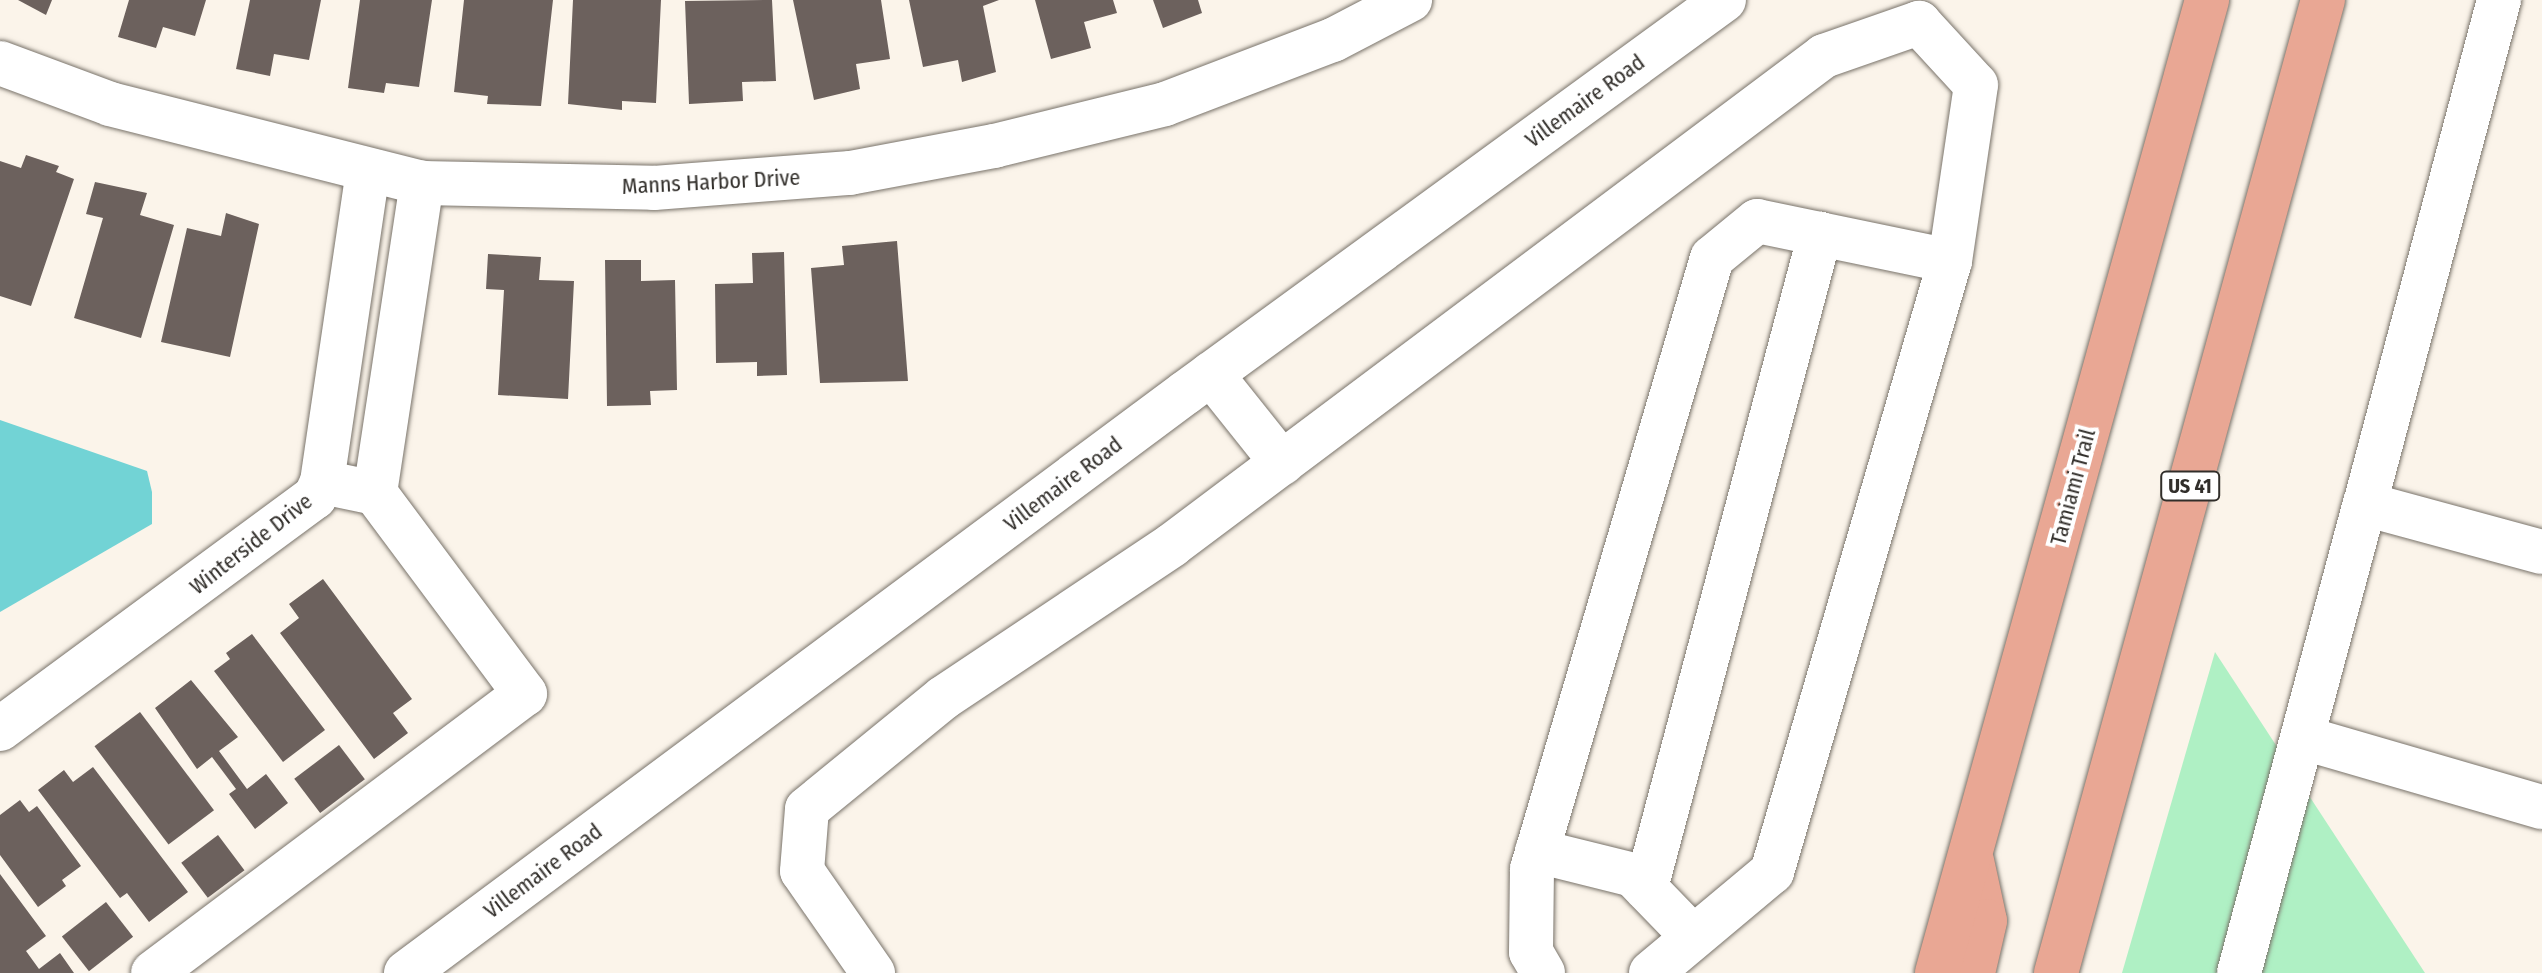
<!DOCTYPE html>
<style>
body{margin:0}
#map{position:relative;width:2542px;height:973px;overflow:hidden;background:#fbf4ea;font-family:"Fira Sans Condensed",sans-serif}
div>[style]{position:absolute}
.green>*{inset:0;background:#aff0c4}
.water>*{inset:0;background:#72d3d5}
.building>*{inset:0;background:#6c615d;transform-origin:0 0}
.roads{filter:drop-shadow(0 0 2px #79736a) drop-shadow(0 0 2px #79736a)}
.minor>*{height:44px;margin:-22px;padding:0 22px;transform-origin:22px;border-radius:22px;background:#fff}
.major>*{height:44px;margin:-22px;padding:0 22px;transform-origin:22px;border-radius:22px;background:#e9a794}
span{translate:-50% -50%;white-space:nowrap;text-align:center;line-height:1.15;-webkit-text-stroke:8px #fff;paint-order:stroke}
.shield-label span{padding:2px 6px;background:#fff;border:2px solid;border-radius:6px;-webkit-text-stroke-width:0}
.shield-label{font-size:20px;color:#312e2a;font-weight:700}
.street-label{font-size:22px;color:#312e2a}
</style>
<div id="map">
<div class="green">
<div style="clip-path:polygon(2215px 652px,2425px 973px,2122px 973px)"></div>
</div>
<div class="water">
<div style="clip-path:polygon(0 420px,147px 471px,152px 492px,152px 524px,0 612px)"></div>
</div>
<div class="building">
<div style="clip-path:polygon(18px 0,52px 0,46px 15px)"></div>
<div style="clip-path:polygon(129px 0,206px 0,195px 36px,163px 27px,156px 48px,118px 37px)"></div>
<div style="clip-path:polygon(250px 0,321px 0,309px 60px,274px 54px,270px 76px,236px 69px)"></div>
<div style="clip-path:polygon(360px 0,432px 0,419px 87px,386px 83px,384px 93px,348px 88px)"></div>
<div style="clip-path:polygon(464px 0,553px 0,541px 106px,487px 104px,488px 96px,454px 92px)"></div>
<div style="clip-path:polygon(573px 0,661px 0,656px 103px,622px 101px,622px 110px,568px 104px)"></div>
<div style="clip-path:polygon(772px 0,776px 81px,742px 82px,743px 101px,689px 104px,685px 1px)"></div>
<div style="clip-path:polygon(793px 0,881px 0,890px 59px,856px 64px,860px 89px,814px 100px)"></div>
<div style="clip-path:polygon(909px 0,999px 0,983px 6px,996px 72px,962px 82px,958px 60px,923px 67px)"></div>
<div style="clip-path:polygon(1035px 0,1113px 0,1117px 13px,1084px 22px,1091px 48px,1051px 59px)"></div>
<div style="clip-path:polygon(1153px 0,1198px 0,1202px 13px,1163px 28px)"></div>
<div style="clip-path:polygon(26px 155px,59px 166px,56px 172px,74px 179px,31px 306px,0 296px,0 161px,21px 168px)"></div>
<div style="clip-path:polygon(95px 182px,147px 193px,140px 215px,174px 225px,141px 338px,74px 318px,103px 218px,86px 214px)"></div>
<div style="clip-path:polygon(226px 213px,259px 224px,230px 357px,161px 342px,187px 228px,221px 236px)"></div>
<div style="clip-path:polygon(897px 241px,908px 381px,820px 383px,811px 268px,844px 265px,842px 246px)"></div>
<div style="clip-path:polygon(784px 252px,787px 375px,757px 376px,757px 362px,716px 363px,715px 284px,753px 283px,752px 253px)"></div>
<div style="clip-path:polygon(488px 254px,541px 257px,539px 280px,574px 281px,568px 399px,498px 395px,504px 290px,486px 289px)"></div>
<div style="clip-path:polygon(605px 260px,641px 260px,641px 281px,675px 280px,677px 390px,650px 391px,651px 405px,607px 406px)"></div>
<div style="clip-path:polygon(323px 579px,412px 699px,393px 713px,408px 733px,374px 759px,280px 633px,299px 618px,289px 604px)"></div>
<div style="clip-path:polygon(252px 634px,325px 730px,283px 762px,214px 671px,230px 659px,226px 653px)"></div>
<div style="clip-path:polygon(191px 680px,238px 737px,219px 751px,247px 789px,266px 774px,288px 803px,255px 829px,229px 794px,236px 789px,212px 757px,197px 769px,155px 708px)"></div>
<div style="left:140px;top:712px;width:123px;height:57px;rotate:53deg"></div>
<div style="left:339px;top:745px;width:43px;height:56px;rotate:53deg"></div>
<div style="clip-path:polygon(93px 767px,188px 892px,149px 922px,127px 893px,120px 898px,38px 790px,64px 770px,73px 782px)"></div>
<div style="clip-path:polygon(20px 800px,29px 812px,37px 806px,81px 866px,62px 880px,66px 886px,38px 907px,0 855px,0 815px)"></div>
<div style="left:218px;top:835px;width:44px;height:46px;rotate:53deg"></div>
<div style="clip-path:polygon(0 874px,46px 936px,26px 951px,39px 969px,60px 953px,74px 973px,0 973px)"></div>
<div style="left:106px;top:902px;width:44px;height:56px;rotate:52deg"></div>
</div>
<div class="roads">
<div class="minor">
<div style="left:0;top:63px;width:117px;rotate:20.4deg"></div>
<div style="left:110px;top:104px;width:322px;rotate:14.2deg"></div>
<div style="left:422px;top:183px;width:232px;rotate:1.2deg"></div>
<div style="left:654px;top:188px;width:197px;rotate:-4.4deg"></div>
<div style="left:850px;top:173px;width:147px;rotate:-10.6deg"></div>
<div style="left:994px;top:146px;width:176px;rotate:-13.8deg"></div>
<div style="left:1165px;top:104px;width:180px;rotate:-20.9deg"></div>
<div style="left:1333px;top:40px;width:87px;rotate:-27.5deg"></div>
<div style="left:1211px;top:374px;width:114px;rotate:51.4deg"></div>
<div style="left:375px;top:493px;width:314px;rotate:-81.4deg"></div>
<div style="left:2365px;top:504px;width:522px;rotate:-75.11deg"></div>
<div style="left:0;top:729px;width:391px;rotate:-36.4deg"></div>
<div style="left:315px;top:497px;width:17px;rotate:-65deg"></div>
<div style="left:322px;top:482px;width:313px;rotate:-81.6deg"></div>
<div style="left:2304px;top:738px;width:248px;rotate:16.2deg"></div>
<div style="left:1537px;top:851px;width:99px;rotate:14deg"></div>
<div style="left:1633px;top:875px;width:86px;rotate:45.9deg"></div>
<div style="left:1646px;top:888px;width:677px;rotate:-75.1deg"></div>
<div style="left:153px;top:973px;width:465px;rotate:-36.9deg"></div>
<div style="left:525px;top:694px;width:251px;rotate:-126.7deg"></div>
<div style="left:375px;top:493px;width:54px;rotate:-168.3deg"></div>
<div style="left:406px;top:973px;width:971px;rotate:-36.67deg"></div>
<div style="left:1185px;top:393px;width:667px;rotate:-36.1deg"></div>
<div style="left:873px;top:973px;width:124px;rotate:-124.8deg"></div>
<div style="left:802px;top:871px;width:62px;rotate:-85.4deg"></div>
<div style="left:807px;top:809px;width:176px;rotate:-39.2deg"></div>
<div style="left:943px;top:698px;width:275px;rotate:-33.7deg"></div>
<div style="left:1172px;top:545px;width:815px;rotate:-36.87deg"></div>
<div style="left:1824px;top:56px;width:101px;rotate:-19.2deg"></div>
<div style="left:1919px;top:23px;width:84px;rotate:47.4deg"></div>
<div style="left:1976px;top:85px;width:178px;rotate:98.4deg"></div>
<div style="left:1950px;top:261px;width:197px;rotate:-168.3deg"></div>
<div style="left:1757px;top:221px;width:58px;rotate:140.6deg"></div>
<div style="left:1712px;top:258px;width:637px;rotate:106.41deg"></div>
<div style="left:1532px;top:869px;width:83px;rotate:90.7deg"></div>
<div style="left:1531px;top:952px;width:24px;rotate:60deg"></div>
<div style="left:1651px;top:973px;width:158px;rotate:-39.9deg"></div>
<div style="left:1772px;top:872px;width:636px;rotate:-73.76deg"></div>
<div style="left:2239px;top:973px;width:486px;rotate:-75deg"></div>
<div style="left:2365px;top:504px;width:183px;rotate:15.2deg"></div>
</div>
<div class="major">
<div style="left:1972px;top:861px;width:61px;rotate:77.8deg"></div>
<div style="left:1985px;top:921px;width:53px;rotate:103deg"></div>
<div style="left:1937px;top:973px;width:1010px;rotate:-74.49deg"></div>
<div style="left:2056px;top:973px;width:1009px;rotate:-74.66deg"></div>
</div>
</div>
<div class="shield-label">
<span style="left:2190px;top:486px">US 41</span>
</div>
<div class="street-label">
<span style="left:1585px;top:101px;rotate:-36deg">Villemaire Road</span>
<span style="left:711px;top:182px;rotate:-3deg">Manns Harbor Drive</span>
<span style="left:1063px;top:484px;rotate:-37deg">Villemaire Road</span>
<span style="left:2073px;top:487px;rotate:-75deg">Tamiami Trail</span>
<span style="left:251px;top:544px;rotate:-38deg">Winterside Drive</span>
<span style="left:543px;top:871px;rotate:-37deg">Villemaire Road</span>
</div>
</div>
